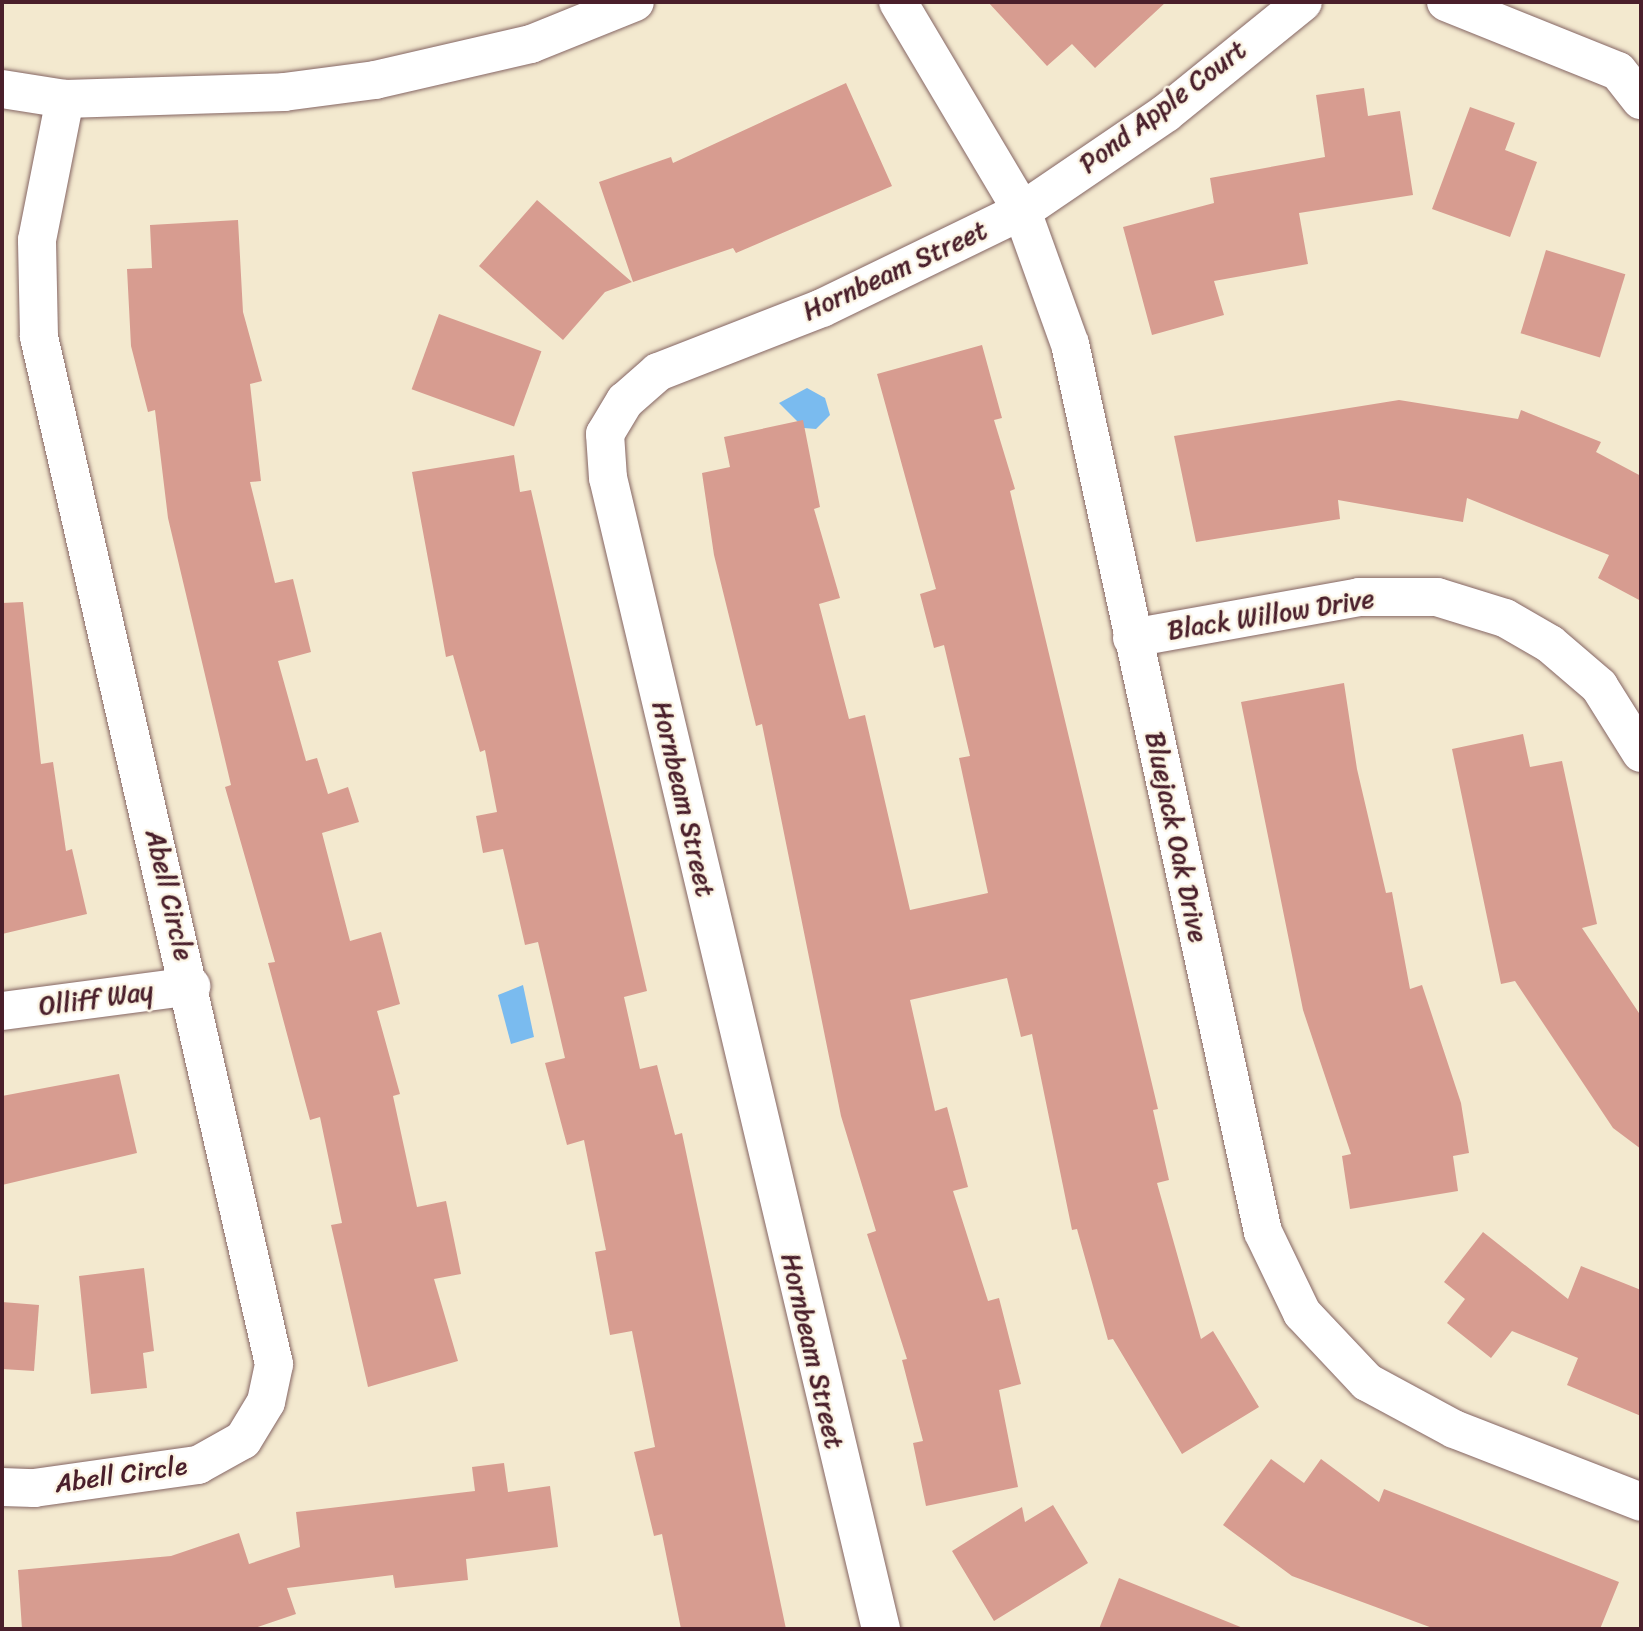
<!DOCTYPE html>
<style>
body{margin:0}
#map{position:relative;width:1643px;height:1631px;overflow:hidden;background:#f3e9cf;font-family:Sriracha,sans-serif}
div>[style]{position:absolute}
.water>*{inset:0;background:#7abbef}
.building>*{inset:0;background:#d79c90;transform-origin:0 0}
.roads{filter:drop-shadow(0 0 2px #856664) drop-shadow(0 0 2px #856664)}
.minor>*{height:38px;margin:-19px;padding:0 19px;transform-origin:19px;border-radius:19px;background:#fff}
span{translate:-50% -50%;white-space:nowrap;text-align:center;line-height:1.15;-webkit-text-stroke:5px #fcf5e5;paint-order:stroke}
.street-label{font-size:26px;color:#4a1f2b}
.frame{position:absolute;inset:0;border:4px solid #4a1f2b;pointer-events:none}
</style>
<div id="map">
<div class="water">
<div style="clip-path:polygon(807px 388px,825px 398px,830px 415px,816px 429px,804px 428px,779px 403px)"></div>
<div style="clip-path:polygon(523px 985px,534px 1037px,511px 1044px,498px 995px)"></div>
</div>
<div class="building">
<div style="clip-path:polygon(988px 2px,1166px 2px,1095px 68px,1072px 44px,1047px 66px)"></div>
<div style="clip-path:polygon(846px 83px,892px 186px,736px 253px,733px 248px,633px 282px,599px 182px,671px 157px,673px 163px)"></div>
<div style="clip-path:polygon(1364px 88px,1368px 116px,1400px 111px,1413px 195px,1299px 213px,1308px 264px,1214px 281px,1224px 315px,1152px 335px,1123px 227px,1214px 203px,1210px 178px,1325px 157px,1316px 95px)"></div>
<div style="clip-path:polygon(1470px 107px,1515px 123px,1505px 150px,1537px 162px,1510px 237px,1432px 209px)"></div>
<div style="clip-path:polygon(537px 200px,632px 282px,605px 292px,563px 340px,479px 266px)"></div>
<div style="clip-path:polygon(238px 220px,243px 312px,262px 381px,250px 384px,261px 481px,250px 482px,275px 583px,293px 579px,311px 652px,278px 661px,306px 761px,317px 758px,328px 794px,348px 787px,359px 822px,322px 833px,350px 941px,381px 932px,400px 1004px,377px 1011px,400px 1094px,393px 1096px,417px 1207px,446px 1201px,461px 1274px,434px 1279px,458px 1361px,368px 1387px,331px 1225px,342px 1223px,320px 1117px,310px 1120px,268px 963px,275px 962px,225px 787px,231px 785px,168px 518px,155px 410px,148px 412px,131px 346px,127px 269px,152px 268px,150px 225px)"></div>
<div style="left:1546px;top:250px;width:83px;height:87px;rotate:17deg"></div>
<div style="left:439px;top:314px;width:109px;height:80px;rotate:20deg"></div>
<div style="clip-path:polygon(982px 345px,1002px 418px,994px 420px,1015px 489px,1010px 491px,1158px 1109px,1153px 1110px,1169px 1180px,1157px 1183px,1201px 1339px,1213px 1331px,1259px 1407px,1182px 1454px,1113px 1339px,1108px 1340px,1077px 1229px,1072px 1230px,1032px 1034px,1021px 1037px,1007px 978px,910px 1000px,935px 1111px,947px 1107px,968px 1187px,953px 1191px,988px 1301px,999px 1298px,1021px 1384px,999px 1390px,1018px 1487px,926px 1506px,913px 1443px,923px 1441px,902px 1360px,907px 1359px,867px 1234px,876px 1231px,841px 1116px,762px 724px,756px 726px,714px 555px,702px 473px,730px 467px,724px 437px,803px 420px,820px 507px,814px 509px,840px 598px,819px 604px,849px 719px,865px 715px,910px 910px,988px 893px,959px 758px,970px 756px,944px 645px,934px 648px,920px 594px,936px 589px,877px 374px)"></div>
<div style="clip-path:polygon(1399px 400px,1518px 419px,1521px 410px,1601px 442px,1596px 452px,1641px 476px,1641px 601px,1598px 578px,1609px 555px,1467px 498px,1463px 522px,1338px 500px,1340px 519px,1196px 542px,1174px 436px)"></div>
<div style="clip-path:polygon(514px 455px,520px 492px,531px 490px,647px 991px,624px 997px,640px 1069px,657px 1065px,675px 1135px,682px 1133px,786px 1629px,681px 1629px,662px 1534px,654px 1536px,634px 1452px,655px 1447px,632px 1331px,610px 1335px,595px 1252px,606px 1250px,584px 1140px,567px 1145px,545px 1063px,565px 1058px,538px 942px,525px 945px,503px 849px,483px 853px,476px 816px,497px 812px,485px 750px,480px 752px,453px 655px,446px 657px,412px 472px)"></div>
<div style="clip-path:polygon(23px 602px,41px 764px,53px 762px,66px 851px,72px 849px,87px 914px,2px 934px,2px 603px)"></div>
<div style="clip-path:polygon(1344px 683px,1357px 769px,1386px 893px,1392px 892px,1410px 989px,1422px 985px,1461px 1103px,1469px 1153px,1453px 1156px,1458px 1191px,1350px 1209px,1342px 1156px,1351px 1154px,1303px 1010px,1241px 702px)"></div>
<div style="clip-path:polygon(1523px 734px,1530px 767px,1562px 761px,1597px 924px,1582px 928px,1641px 1016px,1641px 1149px,1613px 1128px,1515px 981px,1501px 984px,1452px 749px)"></div>
<div style="clip-path:polygon(119px 1074px,137px 1153px,2px 1185px,2px 1096px)"></div>
<div style="clip-path:polygon(1483px 1232px,1568px 1299px,1581px 1266px,1641px 1290px,1641px 1416px,1567px 1385px,1578px 1358px,1512px 1331px,1491px 1358px,1447px 1323px,1465px 1299px,1444px 1282px)"></div>
<div style="clip-path:polygon(144px 1268px,154px 1351px,143px 1353px,147px 1388px,91px 1394px,79px 1276px)"></div>
<div style="clip-path:polygon(2px 1302px,39px 1305px,34px 1371px,2px 1369px)"></div>
<div style="clip-path:polygon(1271px 1459px,1304px 1483px,1321px 1459px,1379px 1502px,1384px 1489px,1619px 1582px,1600px 1629px,1435px 1629px,1292px 1576px,1223px 1525px)"></div>
<div style="clip-path:polygon(504px 1463px,508px 1492px,550px 1486px,558px 1547px,466px 1559px,468px 1580px,395px 1588px,393px 1575px,287px 1588px,296px 1614px,252px 1629px,22px 1629px,18px 1570px,171px 1556px,239px 1533px,249px 1564px,300px 1547px,296px 1512px,475px 1491px,472px 1467px)"></div>
<div style="clip-path:polygon(1053px 1505px,1088px 1563px,994px 1621px,952px 1551px,1022px 1507px,1025px 1522px)"></div>
<div style="clip-path:polygon(1119px 1578px,1243px 1628px,1243px 1629px,1099px 1629px)"></div>
</div>
<div class="roads">
<div class="minor">
<div style="left:898px;top:2px;width:243px;rotate:59.3deg"></div>
<div style="left:1022px;top:211px;width:141px;rotate:70.2deg"></div>
<div style="left:1070px;top:344px;width:909px;rotate:77.74deg"></div>
<div style="left:1263px;top:1232px;width:90px;rotate:64.3deg"></div>
<div style="left:1302px;top:1313px;width:95px;rotate:46.7deg"></div>
<div style="left:1367px;top:1382px;width:99px;rotate:28.4deg"></div>
<div style="left:1454px;top:1429px;width:201px;rotate:21.3deg"></div>
<div style="left:1446px;top:2px;width:185px;rotate:21.9deg"></div>
<div style="left:1618px;top:71px;width:37px;rotate:52deg"></div>
<div style="left:2px;top:89px;width:64px;rotate:9deg"></div>
<div style="left:65px;top:99px;width:219px;rotate:-1.8deg"></div>
<div style="left:284px;top:92px;width:92px;rotate:-7.5deg"></div>
<div style="left:375px;top:80px;width:160px;rotate:-13deg"></div>
<div style="left:531px;top:44px;width:112px;rotate:-22deg"></div>
<div style="left:1132px;top:638px;width:231px;rotate:-10.2deg"></div>
<div style="left:1359px;top:597px;width:78px"></div>
<div style="left:1437px;top:597px;width:71px;rotate:17.2deg"></div>
<div style="left:1505px;top:618px;width:52px;rotate:30deg"></div>
<div style="left:1550px;top:644px;width:65px;rotate:40.6deg"></div>
<div style="left:1599px;top:686px;width:79px;rotate:57.9deg"></div>
<div style="left:2px;top:1011px;width:191px;rotate:-7.5deg"></div>
<div style="left:2px;top:1487px;width:32px;rotate:2deg"></div>
<div style="left:34px;top:1488px;width:166px;rotate:-8deg"></div>
<div style="left:198px;top:1465px;width:51px;rotate:-29.1deg"></div>
<div style="left:243px;top:1440px;width:44px;rotate:-58.8deg"></div>
<div style="left:266px;top:1402px;width:39px;rotate:-78deg"></div>
<div style="left:274px;top:1364px;width:1054px;rotate:-102.89deg"></div>
<div style="left:39px;top:337px;width:97px;rotate:-91.2deg"></div>
<div style="left:37px;top:240px;width:144px;rotate:-78.8deg"></div>
<div style="left:881px;top:1629px;width:1183px;rotate:-103.34deg"></div>
<div style="left:608px;top:478px;width:44px;rotate:-93.9deg"></div>
<div style="left:605px;top:434px;width:39px;rotate:-59deg"></div>
<div style="left:625px;top:401px;width:44px;rotate:-41.3deg"></div>
<div style="left:658px;top:372px;width:176px;rotate:-21.3deg"></div>
<div style="left:822px;top:308px;width:222px;rotate:-25.9deg"></div>
<div style="left:1022px;top:211px;width:174px;rotate:-34.2deg"></div>
<div style="left:1166px;top:113px;width:176px;rotate:-39deg"></div>
</div>
</div>
<div class="street-label">
<span style="left:1163px;top:107px;rotate:-37deg">Pond Apple Court</span>
<span style="left:895px;top:271px;rotate:-25deg">Hornbeam Street</span>
<span style="left:1271px;top:615px;rotate:-9deg">Black Willow Drive</span>
<span style="left:683px;top:799px;rotate:77deg">Hornbeam Street</span>
<span style="left:1176px;top:837px;rotate:78deg">Bluejack Oak Drive</span>
<span style="left:169px;top:895px;rotate:77deg">Abell Circle</span>
<span style="left:96px;top:999px;rotate:-8deg">Olliff Way</span>
<span style="left:812px;top:1351px;rotate:77deg">Hornbeam Street</span>
<span style="left:121px;top:1475px;rotate:-8deg">Abell Circle</span>
</div>
<div class="frame"></div>
</div>
